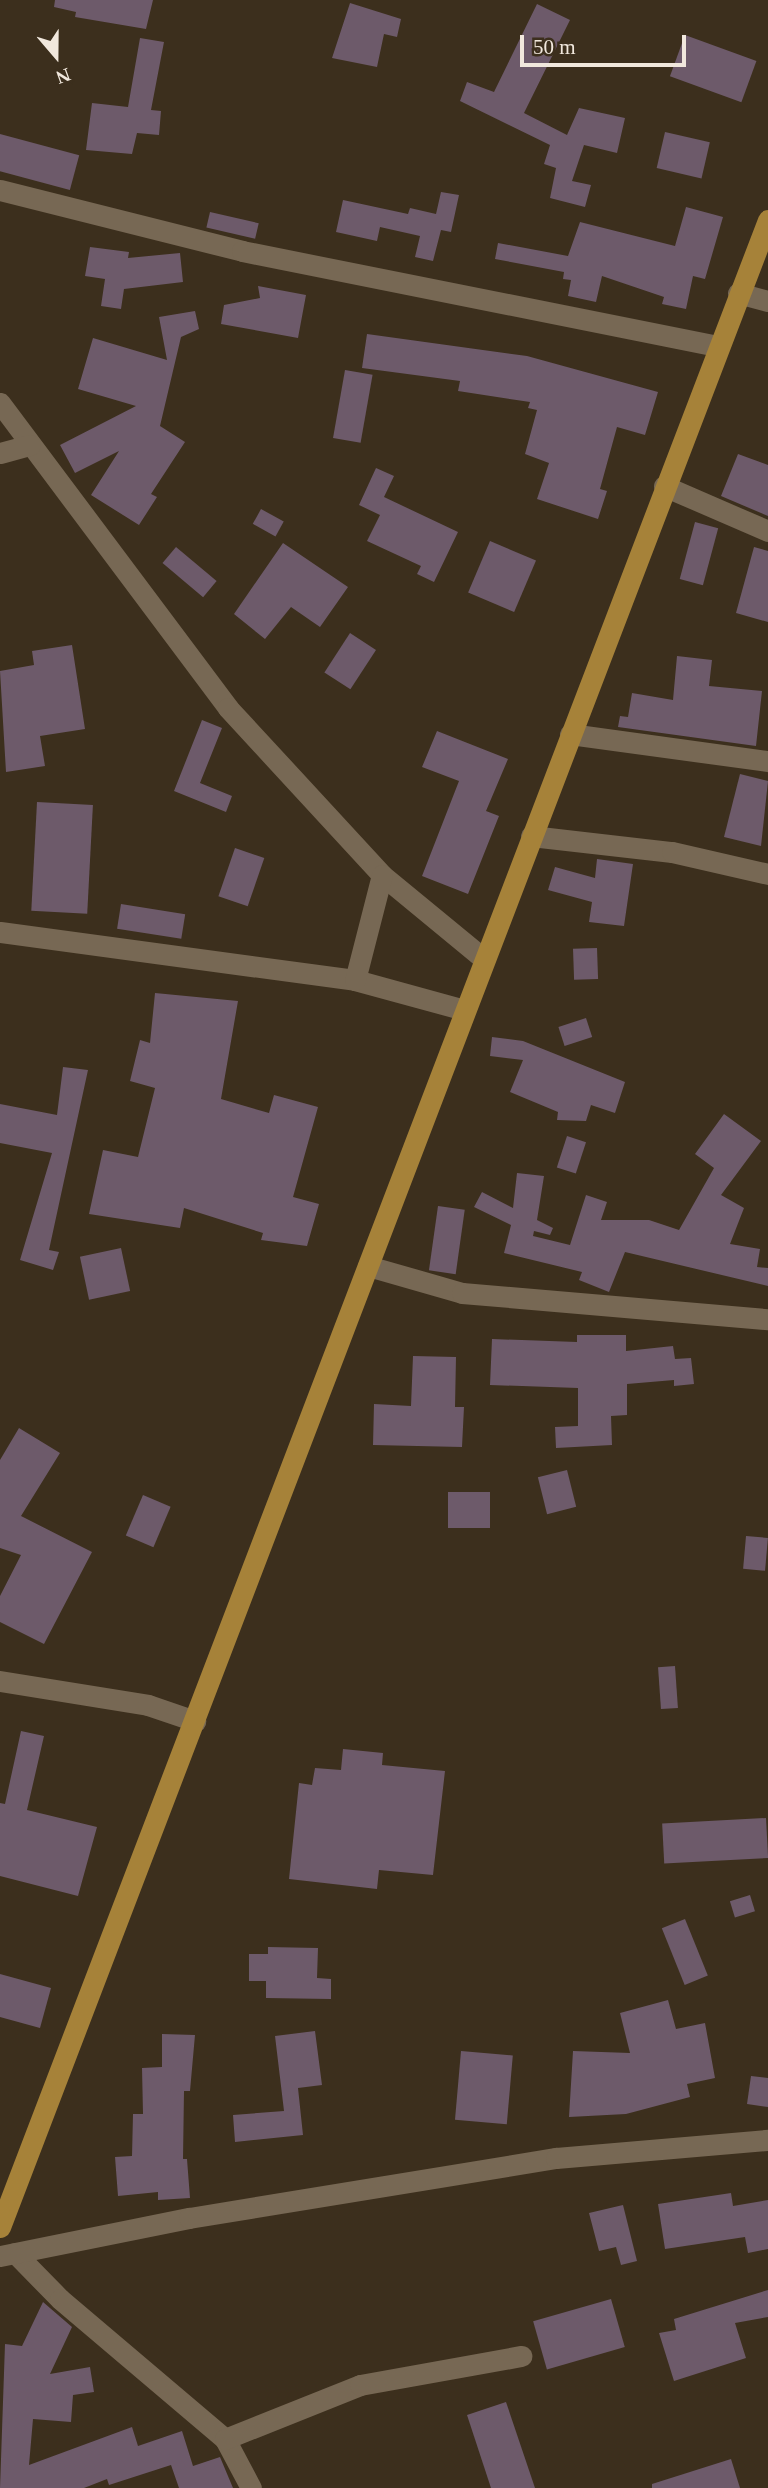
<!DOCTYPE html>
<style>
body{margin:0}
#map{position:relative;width:768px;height:2488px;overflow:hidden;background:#3c2f1d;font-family:"Times New Roman",serif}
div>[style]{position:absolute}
.building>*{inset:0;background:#6d5a6a;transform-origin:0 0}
.minor>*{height:21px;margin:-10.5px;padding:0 10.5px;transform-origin:10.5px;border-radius:10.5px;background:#776854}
.tertiary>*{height:21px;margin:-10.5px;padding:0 10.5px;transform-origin:10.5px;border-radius:10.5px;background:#776854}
.primary>*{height:21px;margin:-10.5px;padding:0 10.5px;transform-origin:10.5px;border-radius:10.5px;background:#a68239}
span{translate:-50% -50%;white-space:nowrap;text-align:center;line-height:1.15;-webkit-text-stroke:5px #3c2f1d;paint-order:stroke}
.north{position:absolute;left:21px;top:21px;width:70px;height:70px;-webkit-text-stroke:5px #3c2f1d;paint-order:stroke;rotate:160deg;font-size:19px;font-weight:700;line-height:28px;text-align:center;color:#f1e8dd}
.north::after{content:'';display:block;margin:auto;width:24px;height:32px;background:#f1e8dd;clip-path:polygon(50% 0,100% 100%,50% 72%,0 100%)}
.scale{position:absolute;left:520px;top:35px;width:166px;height:32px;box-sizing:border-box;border:4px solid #f1e8dd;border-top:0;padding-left:9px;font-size:21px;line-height:24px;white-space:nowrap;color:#f1e8dd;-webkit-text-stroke:5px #3c2f1d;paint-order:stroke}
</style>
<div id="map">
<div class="building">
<div style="clip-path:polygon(55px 0,153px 0,146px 29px,75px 17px,76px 12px,54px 7px)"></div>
<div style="clip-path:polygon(350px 3px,401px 19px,397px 37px,384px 34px,377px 67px,332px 58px)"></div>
<div style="clip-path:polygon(537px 4px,570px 20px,524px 113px,567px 135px,579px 108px,625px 118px,617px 153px,584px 145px,572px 181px,591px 185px,585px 207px,550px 198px,556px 168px,544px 164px,550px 145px,460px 101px,467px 82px,494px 92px)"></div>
<div style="left:685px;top:35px;width:76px;height:44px;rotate:20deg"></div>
<div style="clip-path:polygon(140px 38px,164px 42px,151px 110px,161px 111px,159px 135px,137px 133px,132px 154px,86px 150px,92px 103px,128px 107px)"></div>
<div style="left:665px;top:132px;width:46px;height:37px;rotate:13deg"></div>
<div style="left:0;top:134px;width:82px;height:36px;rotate:15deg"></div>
<div style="clip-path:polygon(441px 192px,459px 195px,451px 232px,441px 230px,433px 261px,415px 257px,420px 236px,380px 227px,377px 241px,336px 232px,343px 200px,408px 214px,410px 208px,436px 214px)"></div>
<div style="clip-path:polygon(686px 207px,723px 217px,705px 279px,693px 276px,686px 309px,662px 304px,664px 297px,602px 276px,596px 302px,568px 296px,571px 280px,563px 279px,564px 272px,495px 259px,498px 243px,568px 256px,580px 222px,675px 246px)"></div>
<div style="left:210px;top:212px;width:50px;height:16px;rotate:13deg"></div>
<div style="clip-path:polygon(90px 247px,129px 252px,128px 258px,180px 253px,183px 282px,124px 289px,121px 309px,101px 306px,105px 279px,85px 276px)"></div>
<div style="clip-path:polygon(258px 286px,306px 295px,298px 338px,221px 324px,224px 305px,260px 298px)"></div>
<div style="clip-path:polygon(195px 311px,199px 329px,181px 337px,160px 426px,185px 442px,151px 494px,157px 497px,139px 525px,91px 495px,119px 451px,75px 473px,60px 445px,136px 406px,78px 389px,93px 338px,167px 360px,159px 317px)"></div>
<div style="clip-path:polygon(367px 334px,527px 356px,658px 392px,645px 435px,617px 427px,600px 489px,607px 491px,598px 519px,537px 499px,549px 463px,525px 454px,537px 410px,528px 408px,530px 402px,458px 391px,460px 381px,362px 368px)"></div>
<div style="left:345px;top:370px;width:28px;height:69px;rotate:10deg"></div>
<div style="clip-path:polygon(738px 454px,768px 465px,768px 516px,721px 496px)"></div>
<div style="clip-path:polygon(376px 468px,394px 476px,384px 497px,458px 532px,434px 582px,417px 574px,421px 566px,367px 541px,380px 515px,359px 505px)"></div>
<div style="left:261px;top:509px;width:26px;height:17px;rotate:29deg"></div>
<div style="left:695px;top:522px;width:24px;height:59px;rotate:15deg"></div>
<div style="left:490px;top:541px;width:50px;height:56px;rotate:23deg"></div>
<div style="clip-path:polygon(283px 543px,348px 587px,320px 627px,291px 607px,265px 639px,234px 614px)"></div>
<div style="left:176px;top:547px;width:53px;height:21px;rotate:40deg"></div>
<div style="clip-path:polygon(754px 547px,768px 551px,768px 622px,736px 613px)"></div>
<div style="left:350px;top:633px;width:31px;height:47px;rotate:33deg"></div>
<div style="clip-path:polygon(72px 645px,85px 729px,40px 736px,45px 766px,6px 772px,0 671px,34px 665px,32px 651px)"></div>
<div style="clip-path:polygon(677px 656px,712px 660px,709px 686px,762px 691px,756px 746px,618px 727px,620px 716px,628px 717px,632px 693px,673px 700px)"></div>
<div style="clip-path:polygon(202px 720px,222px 728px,200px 783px,232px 796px,226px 812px,174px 791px)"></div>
<div style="clip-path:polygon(437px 731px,508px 759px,486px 811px,499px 816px,468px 894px,422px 876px,459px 781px,422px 767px)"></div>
<div style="clip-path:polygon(740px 774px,768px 781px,761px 846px,724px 837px)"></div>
<div style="left:37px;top:802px;width:56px;height:109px;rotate:3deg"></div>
<div style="left:235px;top:848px;width:31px;height:51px;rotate:19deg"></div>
<div style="clip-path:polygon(597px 859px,633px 864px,624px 926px,589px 922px,592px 902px,548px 890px,555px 867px,595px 878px)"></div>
<div style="left:121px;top:904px;width:65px;height:25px;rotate:9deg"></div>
<div style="left:597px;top:948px;width:31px;height:24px;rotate:88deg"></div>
<div style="clip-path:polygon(155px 993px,238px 1001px,221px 1099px,269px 1113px,274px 1095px,318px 1107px,293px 1197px,319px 1204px,307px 1246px,261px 1240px,263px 1233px,184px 1208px,180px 1228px,89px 1214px,103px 1150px,138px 1157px,155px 1088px,130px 1081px,140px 1040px,150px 1043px)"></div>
<div style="left:586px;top:1018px;width:20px;height:29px;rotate:72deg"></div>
<div style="clip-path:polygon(492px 1037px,523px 1041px,625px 1082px,615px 1113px,591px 1105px,586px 1121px,557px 1120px,558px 1112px,510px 1092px,523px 1060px,490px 1056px)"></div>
<div style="clip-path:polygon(63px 1067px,88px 1070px,49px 1250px,59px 1252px,53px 1270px,20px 1260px,52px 1153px,0 1143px,0 1104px,57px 1115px)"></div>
<div style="clip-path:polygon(724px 1114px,761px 1141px,721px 1195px,744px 1208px,730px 1244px,760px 1249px,757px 1267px,768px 1268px,768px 1286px,625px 1252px,609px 1292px,579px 1280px,582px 1272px,504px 1253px,511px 1225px,474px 1207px,482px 1192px,513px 1208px,517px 1173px,544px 1176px,537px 1220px,553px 1228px,550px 1235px,534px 1231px,533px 1236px,570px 1245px,586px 1195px,607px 1202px,601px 1220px,649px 1220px,679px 1230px,714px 1168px,695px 1154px)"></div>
<div style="left:567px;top:1136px;width:20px;height:33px;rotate:18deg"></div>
<div style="left:438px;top:1206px;width:27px;height:65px;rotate:8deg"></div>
<div style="left:121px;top:1248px;width:44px;height:42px;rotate:78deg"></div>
<div style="clip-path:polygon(577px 1335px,626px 1335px,626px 1351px,673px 1346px,675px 1359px,691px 1358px,694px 1384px,674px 1386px,674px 1380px,627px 1384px,627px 1415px,611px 1416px,612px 1445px,556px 1448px,555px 1427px,578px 1426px,578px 1388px,490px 1385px,492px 1339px,577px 1342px)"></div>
<div style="clip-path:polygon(413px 1356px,456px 1357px,455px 1407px,464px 1407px,462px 1447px,373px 1445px,374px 1404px,411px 1406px)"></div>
<div style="clip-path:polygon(19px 1428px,60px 1453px,21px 1516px,92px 1552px,44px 1644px,0 1622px,0 1596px,21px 1555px,0 1548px,0 1460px)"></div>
<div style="left:567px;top:1470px;width:38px;height:30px;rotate:76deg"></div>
<div style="left:448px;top:1492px;width:42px;height:36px"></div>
<div style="left:143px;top:1495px;width:30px;height:44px;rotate:23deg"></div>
<div style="left:746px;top:1536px;width:22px;height:33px;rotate:5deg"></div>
<div style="left:675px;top:1666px;width:42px;height:17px;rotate:86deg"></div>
<div style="clip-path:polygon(21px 1731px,44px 1736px,27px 1810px,97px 1827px,78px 1896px,0 1876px,0 1803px,5px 1804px)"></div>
<div style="clip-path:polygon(343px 1749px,383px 1753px,382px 1765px,445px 1771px,433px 1875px,379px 1870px,377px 1889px,289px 1879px,299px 1783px,312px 1785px,315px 1768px,341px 1770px)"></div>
<div style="left:766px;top:1818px;width:40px;height:104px;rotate:87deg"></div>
<div style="left:750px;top:1895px;width:17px;height:21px;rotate:73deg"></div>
<div style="left:685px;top:1919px;width:61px;height:25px;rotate:68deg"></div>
<div style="clip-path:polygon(268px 1947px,318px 1948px,317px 1978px,331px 1979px,331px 1999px,266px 1998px,266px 1981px,249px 1981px,249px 1954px,268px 1954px)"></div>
<div style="clip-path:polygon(0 1974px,51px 1988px,40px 2028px,0 2017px)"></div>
<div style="clip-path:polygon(668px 2000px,676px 2029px,705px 2023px,715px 2078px,687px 2084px,690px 2097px,626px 2114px,569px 2117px,573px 2051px,630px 2053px,620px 2013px)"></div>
<div style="clip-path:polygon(315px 2031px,322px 2085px,298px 2088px,303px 2135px,235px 2142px,233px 2115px,284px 2111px,275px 2036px)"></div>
<div style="clip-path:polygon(162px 2034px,195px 2035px,190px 2091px,184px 2091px,183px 2159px,187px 2159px,190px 2198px,158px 2200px,158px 2192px,118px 2196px,115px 2157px,132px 2156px,133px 2114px,143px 2114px,142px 2068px,162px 2067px)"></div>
<div style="left:461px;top:2051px;width:52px;height:69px;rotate:5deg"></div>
<div style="clip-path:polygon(751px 2076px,768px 2078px,768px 2107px,747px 2104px)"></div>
<div style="clip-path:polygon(731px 2193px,733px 2206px,768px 2200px,768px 2249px,748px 2253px,745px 2237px,665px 2249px,658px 2204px)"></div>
<div style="clip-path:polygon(623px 2205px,637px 2261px,621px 2265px,616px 2247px,599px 2251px,589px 2213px)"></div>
<div style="clip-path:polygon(768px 2290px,768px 2317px,735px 2323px,746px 2358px,674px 2381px,659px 2333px,676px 2330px,674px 2319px)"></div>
<div style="left:611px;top:2299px;width:50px;height:81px;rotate:74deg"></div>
<div style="clip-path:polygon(43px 2302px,72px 2327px,50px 2374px,90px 2367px,94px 2392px,73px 2395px,71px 2422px,33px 2419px,29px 2465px,132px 2427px,138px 2446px,182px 2431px,193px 2466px,220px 2457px,233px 2488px,179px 2488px,171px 2465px,109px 2485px,107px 2479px,84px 2488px,0 2488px,5px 2344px,22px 2346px)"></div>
<div style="clip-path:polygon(506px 2402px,535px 2488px,491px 2488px,467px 2415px)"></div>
<div style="clip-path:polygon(731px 2459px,740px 2488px,652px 2488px,652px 2484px)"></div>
</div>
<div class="minor">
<div style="left:738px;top:293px;width:31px;rotate:15deg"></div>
<div style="left:0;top:403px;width:381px;rotate:53.2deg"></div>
<div style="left:228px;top:708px;width:227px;rotate:47.3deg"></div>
<div style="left:382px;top:875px;width:132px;rotate:39.5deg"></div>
<div style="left:0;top:453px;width:31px;rotate:-15deg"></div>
<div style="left:664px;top:486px;width:113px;rotate:23.4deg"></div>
<div style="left:570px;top:734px;width:200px;rotate:7.8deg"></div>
<div style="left:531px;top:836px;width:142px;rotate:6.5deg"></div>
<div style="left:672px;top:852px;width:98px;rotate:12.9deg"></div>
<div style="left:0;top:932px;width:358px;rotate:7.7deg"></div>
<div style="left:355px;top:980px;width:114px;rotate:15.3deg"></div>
<div style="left:355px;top:980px;width:108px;rotate:-75.6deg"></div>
<div style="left:368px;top:1266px;width:98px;rotate:16deg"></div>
<div style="left:462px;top:1293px;width:307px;rotate:4.9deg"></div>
<div style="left:0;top:1681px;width:150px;rotate:9.2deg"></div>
<div style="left:148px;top:1705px;width:50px;rotate:18.8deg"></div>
<div style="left:15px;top:2253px;width:64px;rotate:45.6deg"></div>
<div style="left:60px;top:2299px;width:216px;rotate:40.3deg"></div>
<div style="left:225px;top:2439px;width:55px;rotate:62deg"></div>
<div style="left:0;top:2256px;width:193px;rotate:-11.4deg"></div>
<div style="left:189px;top:2218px;width:372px;rotate:-9.3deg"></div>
<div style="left:556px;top:2158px;width:213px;rotate:-4.9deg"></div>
<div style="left:225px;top:2439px;width:145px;rotate:-21.8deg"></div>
<div style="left:360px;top:2385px;width:164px;rotate:-10.2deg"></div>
</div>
<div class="tertiary">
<div style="left:0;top:190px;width:250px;rotate:14.1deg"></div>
<div style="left:242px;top:251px;width:484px;rotate:11.3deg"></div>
</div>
<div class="primary">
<div style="left:0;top:2227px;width:2149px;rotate:-69.06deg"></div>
</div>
<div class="north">N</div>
<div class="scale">50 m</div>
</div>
